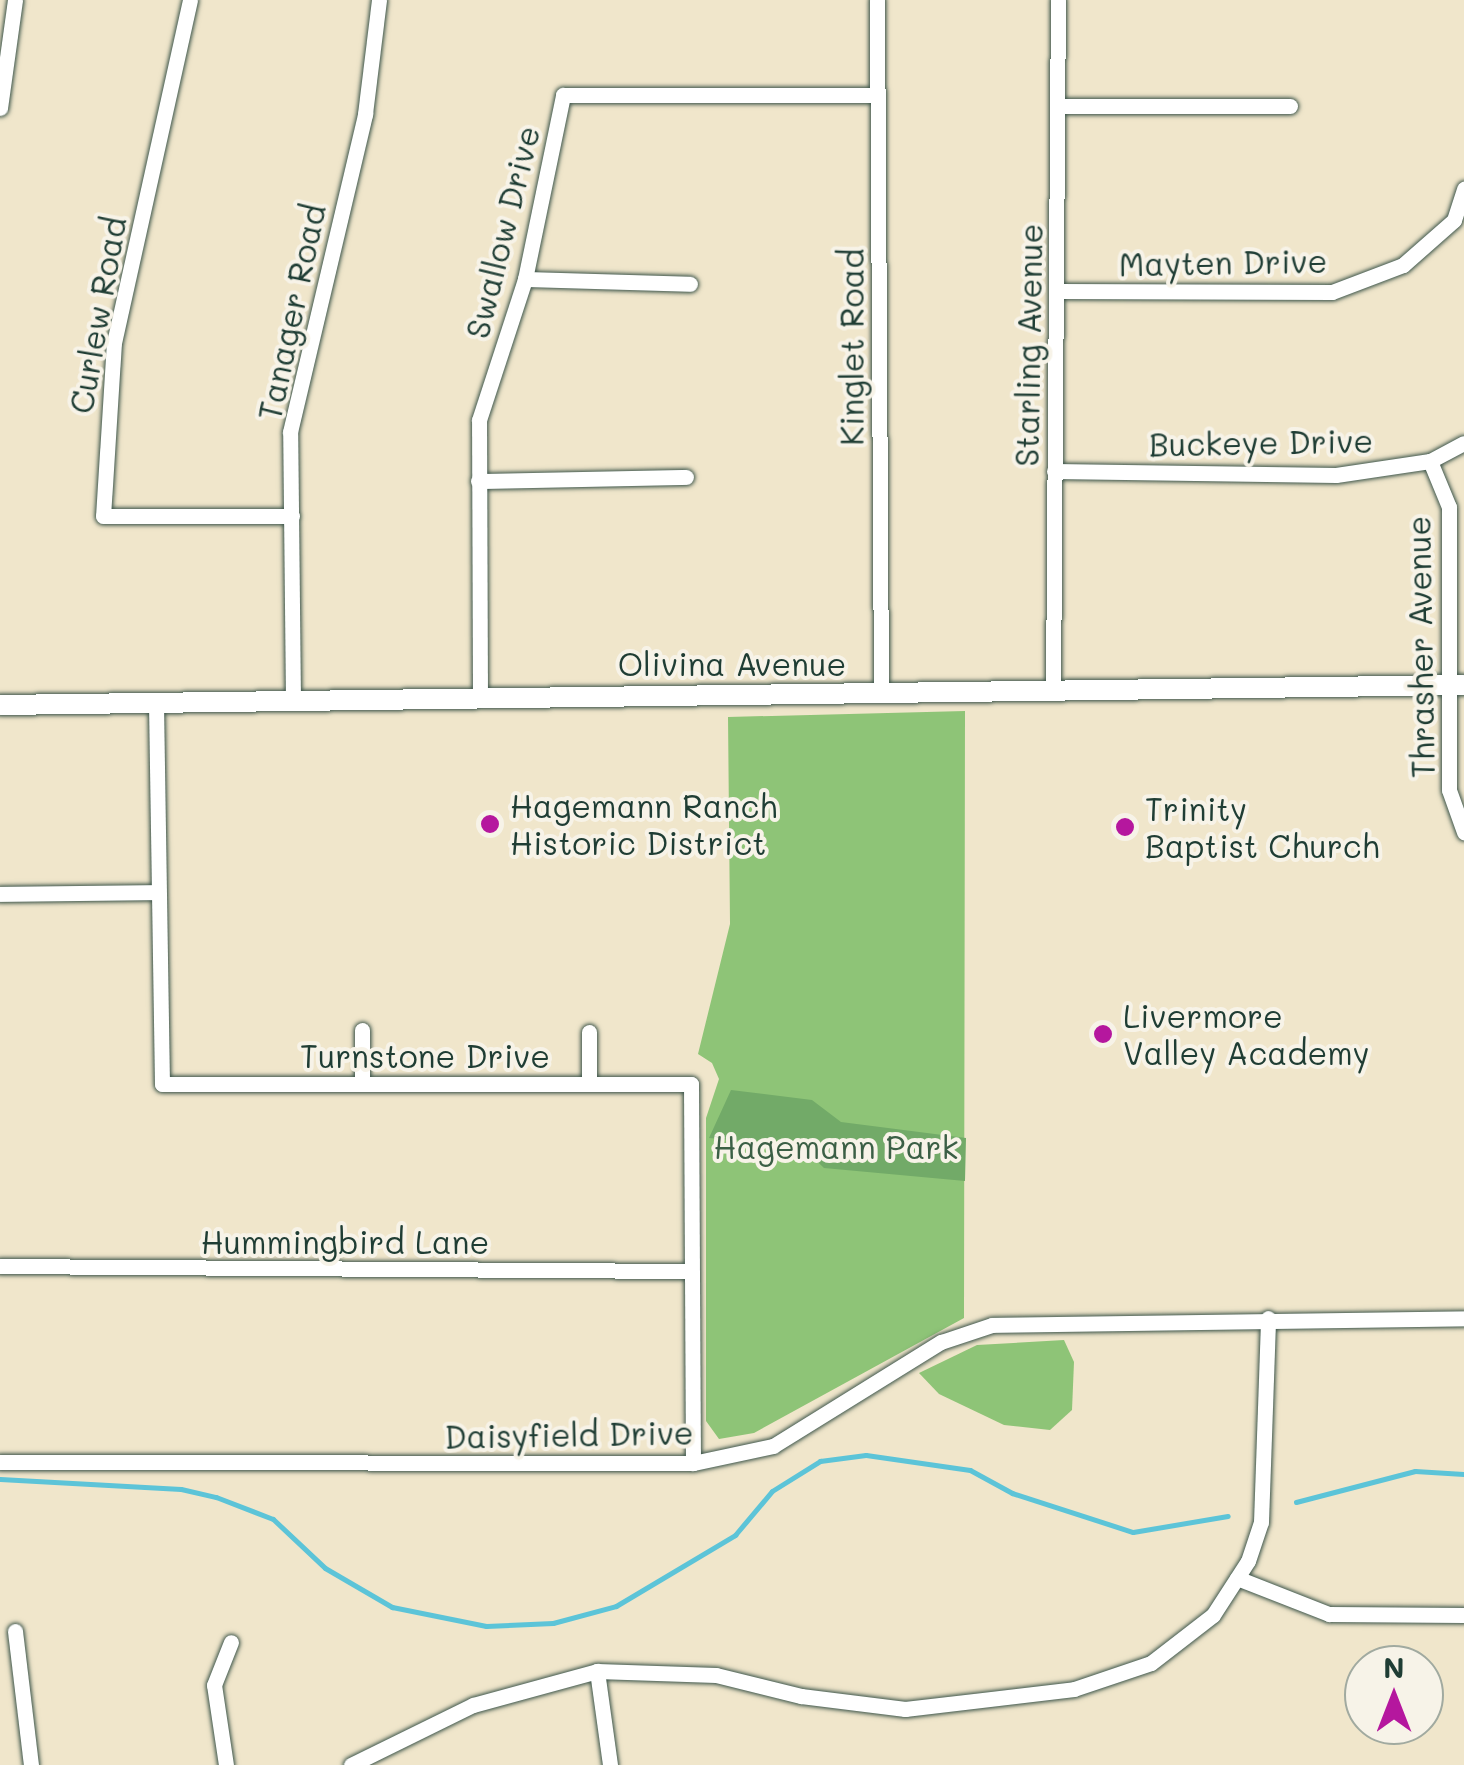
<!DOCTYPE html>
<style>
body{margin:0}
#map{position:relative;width:1464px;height:1765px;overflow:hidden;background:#f0e6cb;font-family:Mali,sans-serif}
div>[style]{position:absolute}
.green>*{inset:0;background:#8ec477}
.forest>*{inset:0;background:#72aa68}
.stream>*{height:5px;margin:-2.5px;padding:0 2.5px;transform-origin:2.5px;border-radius:2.5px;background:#5cc4d8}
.roads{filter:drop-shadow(0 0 2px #3e564b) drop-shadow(0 0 2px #3e564b)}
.minor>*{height:15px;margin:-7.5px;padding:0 7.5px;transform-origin:7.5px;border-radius:7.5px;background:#fff}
.tertiary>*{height:20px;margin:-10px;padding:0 10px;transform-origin:10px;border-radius:10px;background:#fff}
.dots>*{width:28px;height:28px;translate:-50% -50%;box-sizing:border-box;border:5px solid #f7f3e8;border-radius:50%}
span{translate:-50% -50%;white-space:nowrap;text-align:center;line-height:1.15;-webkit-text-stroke:8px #f7f3e8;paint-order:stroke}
.street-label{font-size:32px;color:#1f3d34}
.poi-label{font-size:32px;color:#1f3d34}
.left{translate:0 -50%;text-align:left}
.park-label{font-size:32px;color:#3b5f45}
.north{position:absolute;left:1344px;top:1645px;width:100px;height:100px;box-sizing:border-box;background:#f7f3e8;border:2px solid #a1aaa0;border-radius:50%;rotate:0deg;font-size:28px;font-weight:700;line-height:40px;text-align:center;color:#1f3d34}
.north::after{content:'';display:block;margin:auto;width:35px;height:45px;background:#b5179e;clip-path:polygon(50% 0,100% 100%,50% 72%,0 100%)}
</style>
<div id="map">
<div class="green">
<div style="clip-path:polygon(965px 711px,964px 1318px,754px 1433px,719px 1439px,706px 1421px,706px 1118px,719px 1079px,712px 1063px,698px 1054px,730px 924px,728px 717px)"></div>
<div style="clip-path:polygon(1064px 1340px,1074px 1362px,1072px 1410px,1050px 1430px,1004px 1425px,939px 1394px,919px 1373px,977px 1345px)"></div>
</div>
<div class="forest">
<div style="clip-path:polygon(731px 1090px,812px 1100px,841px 1122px,966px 1138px,965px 1181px,824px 1168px,801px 1146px,709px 1138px)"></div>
</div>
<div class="stream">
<div style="left:0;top:1479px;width:181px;rotate:3.2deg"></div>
<div style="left:181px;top:1489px;width:36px;rotate:13deg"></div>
<div style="left:216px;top:1497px;width:61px;rotate:21.1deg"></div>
<div style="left:273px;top:1519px;width:71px;rotate:43.3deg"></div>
<div style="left:325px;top:1568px;width:78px;rotate:30.2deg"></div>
<div style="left:392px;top:1607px;width:96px;rotate:11.4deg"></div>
<div style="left:486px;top:1626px;width:67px;rotate:-2.6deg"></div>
<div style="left:553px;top:1623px;width:65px;rotate:-15.1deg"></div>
<div style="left:616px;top:1606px;width:139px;rotate:-30.8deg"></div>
<div style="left:735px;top:1535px;width:57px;rotate:-49.9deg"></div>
<div style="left:772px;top:1491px;width:57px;rotate:-32deg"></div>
<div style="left:820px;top:1461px;width:46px;rotate:-7.4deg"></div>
<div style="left:866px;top:1455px;width:105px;rotate:8.2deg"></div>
<div style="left:970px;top:1470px;width:48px;rotate:28.7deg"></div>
<div style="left:1012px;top:1493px;width:127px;rotate:17.9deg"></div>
<div style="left:1133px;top:1532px;width:96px;rotate:-9.6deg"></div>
<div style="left:1296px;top:1502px;width:123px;rotate:-14.6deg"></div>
<div style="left:1415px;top:1471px;width:49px;rotate:3.5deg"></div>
</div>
<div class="roads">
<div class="minor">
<div style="left:190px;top:0;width:350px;rotate:102.5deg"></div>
<div style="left:114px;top:342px;width:174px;rotate:93.6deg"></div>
<div style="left:103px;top:516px;width:189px"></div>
<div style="left:877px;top:0;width:693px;rotate:89.67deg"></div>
<div style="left:1058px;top:106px;width:232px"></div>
<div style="left:0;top:108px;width:109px;rotate:-82.1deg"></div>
<div style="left:525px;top:279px;width:165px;rotate:1.7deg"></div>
<div style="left:1058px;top:291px;width:274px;rotate:0.2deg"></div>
<div style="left:1332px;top:292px;width:76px;rotate:-20.8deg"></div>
<div style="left:1403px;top:265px;width:68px;rotate:-41.4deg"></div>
<div style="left:1454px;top:220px;width:33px;rotate:-72deg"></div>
<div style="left:1430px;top:461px;width:50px;rotate:67.6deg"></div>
<div style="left:1449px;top:507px;width:283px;rotate:90deg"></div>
<div style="left:1449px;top:790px;width:45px;rotate:70.3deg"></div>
<div style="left:1054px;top:471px;width:282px;rotate:0.8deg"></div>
<div style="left:1336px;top:475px;width:95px;rotate:-8.5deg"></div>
<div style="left:1430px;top:461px;width:38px;rotate:-28deg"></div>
<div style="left:478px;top:481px;width:208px;rotate:-1.1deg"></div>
<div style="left:1053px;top:691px;width:691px;rotate:-89.59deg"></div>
<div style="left:480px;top:695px;width:275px;rotate:-90.2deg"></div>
<div style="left:479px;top:420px;width:148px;rotate:-71.9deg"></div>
<div style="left:525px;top:279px;width:188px;rotate:-78.3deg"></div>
<div style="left:563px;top:95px;width:314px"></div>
<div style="left:293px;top:700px;width:268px;rotate:-90.6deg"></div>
<div style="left:290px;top:432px;width:327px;rotate:-76.7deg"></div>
<div style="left:365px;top:114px;width:115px;rotate:-83deg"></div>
<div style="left:156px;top:703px;width:381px;rotate:89.1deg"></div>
<div style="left:162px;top:1084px;width:529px"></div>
<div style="left:691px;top:1084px;width:379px;rotate:89.7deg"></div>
<div style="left:0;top:894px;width:158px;rotate:-0.7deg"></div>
<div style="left:362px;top:1030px;width:51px;rotate:90deg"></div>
<div style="left:589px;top:1032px;width:51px;rotate:90deg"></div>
<div style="left:0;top:1266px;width:690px;rotate:0.42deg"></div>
<div style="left:0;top:1462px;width:693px;rotate:0.08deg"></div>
<div style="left:693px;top:1463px;width:82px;rotate:-12deg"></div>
<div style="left:773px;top:1446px;width:198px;rotate:-31.8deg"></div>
<div style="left:941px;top:1342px;width:54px;rotate:-18.4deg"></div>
<div style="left:992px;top:1325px;width:472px;rotate:-0.8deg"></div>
<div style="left:1237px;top:1578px;width:99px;rotate:21.4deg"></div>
<div style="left:1329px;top:1614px;width:135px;rotate:0.4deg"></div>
<div style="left:15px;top:1631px;width:135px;rotate:83.2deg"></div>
<div style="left:597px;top:1671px;width:95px;rotate:82.1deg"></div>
<div style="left:226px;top:1765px;width:81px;rotate:-98.5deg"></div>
<div style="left:214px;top:1685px;width:46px;rotate:-68.4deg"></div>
<div style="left:351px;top:1765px;width:136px;rotate:-26.2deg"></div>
<div style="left:473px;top:1705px;width:129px;rotate:-15.3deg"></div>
<div style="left:597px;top:1671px;width:119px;rotate:1.9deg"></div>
<div style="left:716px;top:1675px;width:88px;rotate:13.9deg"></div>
<div style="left:801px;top:1696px;width:105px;rotate:7.1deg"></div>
<div style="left:905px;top:1709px;width:170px;rotate:-6.7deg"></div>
<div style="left:1074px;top:1689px;width:81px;rotate:-18.7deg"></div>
<div style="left:1151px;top:1663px;width:78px;rotate:-37.7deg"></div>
<div style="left:1213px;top:1615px;width:64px;rotate:-57.1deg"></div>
<div style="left:1248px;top:1561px;width:41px;rotate:-71.6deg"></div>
<div style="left:1261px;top:1522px;width:204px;rotate:-88deg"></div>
</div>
<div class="tertiary">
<div style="left:0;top:705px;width:1464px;rotate:-0.78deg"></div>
</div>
</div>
<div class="dots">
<div style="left:490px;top:824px;background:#b5179e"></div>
<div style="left:1125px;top:827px;background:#b5179e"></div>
<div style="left:1103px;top:1034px;background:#b5179e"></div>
</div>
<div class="street-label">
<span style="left:502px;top:232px;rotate:-76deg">Swallow Drive</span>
<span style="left:1223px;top:262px;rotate:-1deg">Mayten Drive</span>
<span style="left:291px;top:312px;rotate:-78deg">Tanager Road</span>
<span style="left:97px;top:315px;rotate:-80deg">Curlew Road</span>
<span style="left:1028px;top:345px;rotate:-89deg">Starling Avenue</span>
<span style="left:851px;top:347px;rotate:-90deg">Kinglet Road</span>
<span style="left:1261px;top:442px;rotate:-1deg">Buckeye Drive</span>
<span style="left:1420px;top:647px;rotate:-91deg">Thrasher Avenue</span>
<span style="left:732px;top:663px">Olivina Avenue</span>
<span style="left:425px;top:1055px">Turnstone Drive</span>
<span style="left:345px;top:1241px">Hummingbird Lane</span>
<span style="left:569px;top:1434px;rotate:-1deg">Daisyfield Drive</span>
</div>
<div class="poi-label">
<span class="left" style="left:510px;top:824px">Hagemann Ranch<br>Historic District</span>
<span class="left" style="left:1145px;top:827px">Trinity<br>Baptist Church</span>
<span class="left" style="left:1123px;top:1034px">Livermore<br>Valley Academy</span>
</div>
<div class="park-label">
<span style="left:836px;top:1146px">Hagemann Park</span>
</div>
<div class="north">N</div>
</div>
